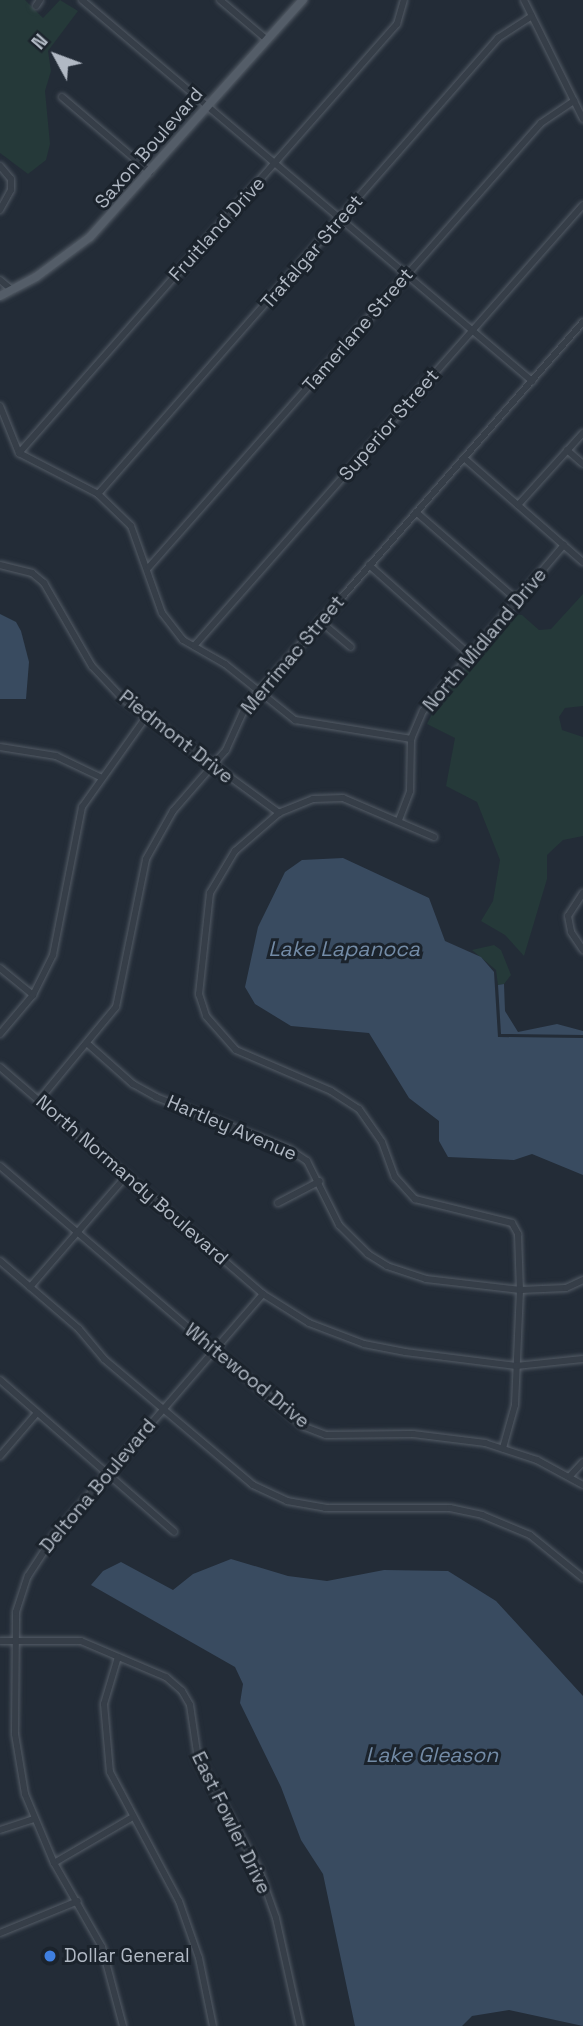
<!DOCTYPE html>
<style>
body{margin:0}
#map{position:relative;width:583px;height:2026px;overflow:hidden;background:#232c37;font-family:"Space Grotesk",sans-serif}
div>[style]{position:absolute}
.green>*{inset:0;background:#253939}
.water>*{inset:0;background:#394b60}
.roads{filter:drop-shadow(0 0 2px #545c66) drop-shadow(0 0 2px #545c66)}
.minor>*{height:6px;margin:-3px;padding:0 3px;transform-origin:3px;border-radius:3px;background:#363e48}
.major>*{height:8px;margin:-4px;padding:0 4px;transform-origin:4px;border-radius:4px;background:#545d68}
.dots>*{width:19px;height:19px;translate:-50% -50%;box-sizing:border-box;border:4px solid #1b232c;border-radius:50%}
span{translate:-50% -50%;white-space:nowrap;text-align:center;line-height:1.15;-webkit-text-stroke:6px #1b232c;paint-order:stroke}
.street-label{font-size:19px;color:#b1b9c4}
.poi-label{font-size:19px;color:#b1b9c4}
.left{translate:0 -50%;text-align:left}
.water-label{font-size:21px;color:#738ba6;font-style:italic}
.north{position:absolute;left:21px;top:21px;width:70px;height:70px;-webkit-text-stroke:5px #1b232c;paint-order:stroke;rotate:311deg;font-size:19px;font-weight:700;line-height:28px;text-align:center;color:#b1b9c4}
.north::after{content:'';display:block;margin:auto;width:24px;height:32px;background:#b1b9c4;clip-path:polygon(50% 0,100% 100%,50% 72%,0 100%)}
</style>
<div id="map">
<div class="green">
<div style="clip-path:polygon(0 0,25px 0,43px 18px,60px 0,78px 11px,48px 51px,51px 71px,45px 91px,50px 144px,46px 160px,28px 174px,0 153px)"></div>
<div style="clip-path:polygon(583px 594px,583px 706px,565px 708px,559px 717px,562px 730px,583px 737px,583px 836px,563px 840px,547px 855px,547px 879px,524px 956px,505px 935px,481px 921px,493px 901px,500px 860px,477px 802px,446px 786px,455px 738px,427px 724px,441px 696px,514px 614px,522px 615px,539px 630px,551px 629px)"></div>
<div style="clip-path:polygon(494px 945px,501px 950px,511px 975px,504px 984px,498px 985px,496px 970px,472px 950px)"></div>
</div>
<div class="water">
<div style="clip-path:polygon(0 614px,16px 622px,21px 631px,29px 662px,26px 699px,0 699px)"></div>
<div style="clip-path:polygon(343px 858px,429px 898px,445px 941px,481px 957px,494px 972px,498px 1037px,583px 1038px,583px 1175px,532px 1154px,514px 1160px,448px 1157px,439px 1141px,439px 1121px,409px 1098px,369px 1033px,291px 1026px,255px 1004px,245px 987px,258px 927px,285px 872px,302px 860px)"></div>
<div style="clip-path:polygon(504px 984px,505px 1011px,518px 1032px,557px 1024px,583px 1031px,583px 1035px,501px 1034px,498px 985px)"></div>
<div style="clip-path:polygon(231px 1559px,288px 1576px,327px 1581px,384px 1570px,448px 1571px,496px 1601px,583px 1696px,583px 2026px,509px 2010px,472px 2016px,462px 2026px,355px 2026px,323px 1874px,301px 1840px,281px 1787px,240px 1703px,243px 1684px,235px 1667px,91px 1585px,103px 1571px,121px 1562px,173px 1590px,193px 1574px)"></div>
</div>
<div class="roads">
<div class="minor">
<div style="left:82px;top:0;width:590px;rotate:40.25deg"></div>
<div style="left:220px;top:0;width:60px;rotate:40.3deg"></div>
<div style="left:524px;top:0;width:133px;rotate:63.6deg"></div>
<div style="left:36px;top:6px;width:7px;rotate:-56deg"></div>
<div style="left:62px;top:97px;width:116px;rotate:40.4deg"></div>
<div style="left:0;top:166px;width:17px;rotate:50deg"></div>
<div style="left:11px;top:179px;width:11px;rotate:90deg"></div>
<div style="left:11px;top:190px;width:23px;rotate:119deg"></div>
<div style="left:0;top:280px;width:16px;rotate:40deg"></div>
<div style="left:0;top:406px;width:51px;rotate:68deg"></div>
<div style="left:19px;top:453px;width:89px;rotate:27.4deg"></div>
<div style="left:98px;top:494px;width:46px;rotate:44.1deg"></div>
<div style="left:131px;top:526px;width:92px;rotate:70.4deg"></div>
<div style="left:162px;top:613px;width:34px;rotate:52deg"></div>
<div style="left:183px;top:640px;width:48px;rotate:29.7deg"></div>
<div style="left:225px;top:664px;width:90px;rotate:38.7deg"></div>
<div style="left:295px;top:720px;width:118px;rotate:9.3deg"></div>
<div style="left:567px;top:450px;width:21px;rotate:41deg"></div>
<div style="left:19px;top:453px;width:572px;rotate:-48.62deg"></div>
<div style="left:397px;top:24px;width:25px;rotate:-74deg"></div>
<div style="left:464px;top:458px;width:158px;rotate:41.2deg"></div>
<div style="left:98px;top:494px;width:607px;rotate:-48.74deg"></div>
<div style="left:498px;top:38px;width:40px;rotate:-32.9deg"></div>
<div style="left:518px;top:505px;width:97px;rotate:-47.9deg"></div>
<div style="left:416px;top:512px;width:134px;rotate:41.1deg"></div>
<div style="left:0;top:565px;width:33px;rotate:14deg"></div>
<div style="left:32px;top:573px;width:16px;rotate:40deg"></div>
<div style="left:44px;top:583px;width:96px;rotate:60deg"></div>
<div style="left:92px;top:666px;width:44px;rotate:46.8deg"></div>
<div style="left:122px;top:698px;width:195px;rotate:36.2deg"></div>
<div style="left:369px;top:565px;width:134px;rotate:41.7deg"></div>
<div style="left:149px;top:567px;width:592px;rotate:-48.56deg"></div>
<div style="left:541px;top:123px;width:40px;rotate:-34deg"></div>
<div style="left:320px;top:621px;width:40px;rotate:40deg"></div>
<div style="left:194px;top:646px;width:588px;rotate:-48.58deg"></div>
<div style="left:0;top:747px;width:57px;rotate:9.1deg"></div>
<div style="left:56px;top:756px;width:49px;rotate:25.5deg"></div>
<div style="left:399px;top:820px;width:31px;rotate:-69deg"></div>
<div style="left:410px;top:791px;width:52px;rotate:-88.9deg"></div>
<div style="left:411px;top:739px;width:30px;rotate:-67deg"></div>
<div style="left:423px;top:711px;width:218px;rotate:-49.7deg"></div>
<div style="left:434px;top:837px;width:99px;rotate:-156.8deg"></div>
<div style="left:343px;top:798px;width:30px;rotate:178deg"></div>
<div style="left:313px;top:799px;width:37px;rotate:158deg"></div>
<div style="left:279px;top:813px;width:58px;rotate:139.2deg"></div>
<div style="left:235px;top:851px;width:49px;rotate:120.8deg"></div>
<div style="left:210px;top:893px;width:102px;rotate:96.2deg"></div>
<div style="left:199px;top:994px;width:23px;rotate:72deg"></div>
<div style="left:206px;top:1016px;width:45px;rotate:48.6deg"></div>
<div style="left:236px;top:1050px;width:103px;rotate:23.3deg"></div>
<div style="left:331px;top:1091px;width:33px;rotate:33deg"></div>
<div style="left:359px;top:1109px;width:40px;rotate:55.1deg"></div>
<div style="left:382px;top:1142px;width:37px;rotate:70deg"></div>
<div style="left:395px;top:1177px;width:30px;rotate:48deg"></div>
<div style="left:415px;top:1199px;width:100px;rotate:13.9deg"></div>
<div style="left:512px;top:1223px;width:13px;rotate:61deg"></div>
<div style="left:518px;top:1234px;width:56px;rotate:88deg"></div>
<div style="left:520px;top:1290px;width:115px;rotate:92.5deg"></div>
<div style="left:515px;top:1405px;width:45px;rotate:105.6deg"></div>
<div style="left:583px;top:893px;width:27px;rotate:123deg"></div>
<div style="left:568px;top:916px;width:16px;rotate:79deg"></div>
<div style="left:571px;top:932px;width:22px;rotate:56deg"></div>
<div style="left:0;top:968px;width:43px;rotate:39.3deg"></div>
<div style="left:0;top:1034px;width:51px;rotate:-49.8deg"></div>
<div style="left:33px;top:995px;width:45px;rotate:-63.4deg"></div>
<div style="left:53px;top:955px;width:151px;rotate:-78.9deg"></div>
<div style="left:82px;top:807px;width:110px;rotate:-54.6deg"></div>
<div style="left:89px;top:1045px;width:59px;rotate:41.6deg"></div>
<div style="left:133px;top:1084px;width:26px;rotate:29deg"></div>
<div style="left:156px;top:1097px;width:143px;rotate:21.4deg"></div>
<div style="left:289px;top:1149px;width:22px;rotate:34deg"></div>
<div style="left:307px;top:1161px;width:72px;rotate:63.4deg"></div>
<div style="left:339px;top:1225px;width:41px;rotate:45deg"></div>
<div style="left:368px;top:1254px;width:22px;rotate:32deg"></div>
<div style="left:387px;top:1266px;width:41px;rotate:18.4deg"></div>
<div style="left:426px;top:1279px;width:95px;rotate:6.7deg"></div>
<div style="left:520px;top:1290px;width:46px;rotate:-2.5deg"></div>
<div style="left:566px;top:1288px;width:19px;rotate:-25deg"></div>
<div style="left:0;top:1067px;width:347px;rotate:40.8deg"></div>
<div style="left:263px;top:1294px;width:54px;rotate:32.2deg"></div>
<div style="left:309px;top:1323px;width:59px;rotate:20.9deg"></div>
<div style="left:364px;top:1344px;width:42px;rotate:11deg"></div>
<div style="left:405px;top:1352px;width:112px;rotate:7.2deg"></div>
<div style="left:516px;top:1366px;width:67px;rotate:-6deg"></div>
<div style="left:39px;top:1100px;width:121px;rotate:-50.4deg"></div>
<div style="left:116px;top:1007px;width:151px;rotate:-78.5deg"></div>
<div style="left:146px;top:859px;width:55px;rotate:-60.6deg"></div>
<div style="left:173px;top:811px;width:81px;rotate:-49deg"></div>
<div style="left:226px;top:750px;width:46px;rotate:-65.7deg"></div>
<div style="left:245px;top:708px;width:513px;rotate:-48.79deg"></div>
<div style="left:0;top:1166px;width:401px;rotate:40.6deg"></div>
<div style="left:305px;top:1427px;width:22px;rotate:21deg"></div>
<div style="left:326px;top:1435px;width:87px;rotate:-0.7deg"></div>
<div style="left:413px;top:1434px;width:73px;rotate:7.1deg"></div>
<div style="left:485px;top:1443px;width:55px;rotate:18.1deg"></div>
<div style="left:537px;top:1460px;width:52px;rotate:28.5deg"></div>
<div style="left:278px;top:1203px;width:47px;rotate:-27.6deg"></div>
<div style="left:0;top:1261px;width:104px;rotate:40.7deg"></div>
<div style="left:79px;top:1329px;width:39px;rotate:50deg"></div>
<div style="left:104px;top:1359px;width:195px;rotate:40.2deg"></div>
<div style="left:253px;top:1485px;width:38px;rotate:25deg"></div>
<div style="left:287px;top:1501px;width:39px;rotate:10deg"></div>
<div style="left:325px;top:1508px;width:125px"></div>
<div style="left:450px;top:1508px;width:33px;rotate:12deg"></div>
<div style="left:482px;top:1515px;width:52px;rotate:22.6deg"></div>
<div style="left:530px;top:1535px;width:68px;rotate:39.1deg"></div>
<div style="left:30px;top:1287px;width:148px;rotate:-49.1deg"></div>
<div style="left:0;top:1380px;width:231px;rotate:41.1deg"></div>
<div style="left:0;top:1456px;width:57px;rotate:-49.3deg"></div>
<div style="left:570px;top:1476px;width:19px;rotate:-47deg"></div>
<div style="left:0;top:1641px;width:81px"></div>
<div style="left:81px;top:1641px;width:92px;rotate:23deg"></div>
<div style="left:166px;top:1677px;width:21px;rotate:41deg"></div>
<div style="left:182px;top:1691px;width:16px;rotate:60deg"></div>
<div style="left:190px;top:1705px;width:55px;rotate:81.6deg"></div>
<div style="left:198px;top:1759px;width:127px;rotate:61.2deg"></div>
<div style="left:259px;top:1870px;width:51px;rotate:70.5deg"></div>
<div style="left:276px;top:1918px;width:111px;rotate:77.5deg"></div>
<div style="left:118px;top:1657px;width:49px;rotate:106.6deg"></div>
<div style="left:104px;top:1704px;width:68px;rotate:85deg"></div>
<div style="left:110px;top:1772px;width:146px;rotate:61.9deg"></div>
<div style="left:179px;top:1901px;width:60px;rotate:70.7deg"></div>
<div style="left:199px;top:1958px;width:69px;rotate:78.4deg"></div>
<div style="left:0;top:1830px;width:36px;rotate:-18deg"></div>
<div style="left:54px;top:1863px;width:89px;rotate:-30.3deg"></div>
<div style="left:0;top:1933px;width:84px;rotate:-22.3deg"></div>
<div style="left:123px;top:2026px;width:82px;rotate:-104.9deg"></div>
<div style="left:102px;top:1947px;width:97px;rotate:-119.7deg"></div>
<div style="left:54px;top:1863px;width:75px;rotate:-112.8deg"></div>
<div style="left:25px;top:1794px;width:61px;rotate:-99.5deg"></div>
<div style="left:15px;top:1734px;width:122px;rotate:-89.5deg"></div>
<div style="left:16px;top:1612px;width:38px;rotate:-72deg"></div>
<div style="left:28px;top:1576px;width:48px;rotate:-57deg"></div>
<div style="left:54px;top:1536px;width:320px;rotate:-49.2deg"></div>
</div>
<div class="major">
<div style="left:0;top:296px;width:41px;rotate:-27.8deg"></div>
<div style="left:36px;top:277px;width:67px;rotate:-36.5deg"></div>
<div style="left:90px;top:237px;width:319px;rotate:-48.1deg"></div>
</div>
</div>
<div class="dots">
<div style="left:50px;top:1956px;background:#3f7fe0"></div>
</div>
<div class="street-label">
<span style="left:149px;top:148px;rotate:-49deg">Saxon Boulevard</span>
<span style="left:217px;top:229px;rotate:-48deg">Fruitland Drive</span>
<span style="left:312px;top:252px;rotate:-49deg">Trafalgar Street</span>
<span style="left:358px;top:330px;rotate:-49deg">Tamerlane Street</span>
<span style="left:389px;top:425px;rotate:-49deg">Superior Street</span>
<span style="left:485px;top:640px;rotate:-50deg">North Midland Drive</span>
<span style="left:293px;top:655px;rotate:-50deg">Merrimac Street</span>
<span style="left:176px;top:737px;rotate:38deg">Piedmont Drive</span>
<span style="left:232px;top:1128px;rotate:23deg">Hartley Avenue</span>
<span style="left:132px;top:1180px;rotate:41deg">North Normandy Boulevard</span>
<span style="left:247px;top:1376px;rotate:39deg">Whitewood Drive</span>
<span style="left:98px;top:1486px;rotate:-50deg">Deltona Boulevard</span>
<span style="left:231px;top:1823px;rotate:64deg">East Fowler Drive</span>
</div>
<div class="poi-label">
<span class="left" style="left:64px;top:1956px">Dollar General</span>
</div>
<div class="water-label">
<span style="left:344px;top:949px">Lake Lapanoca</span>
<span style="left:432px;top:1755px">Lake Gleason</span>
</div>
<div class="north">N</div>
</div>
